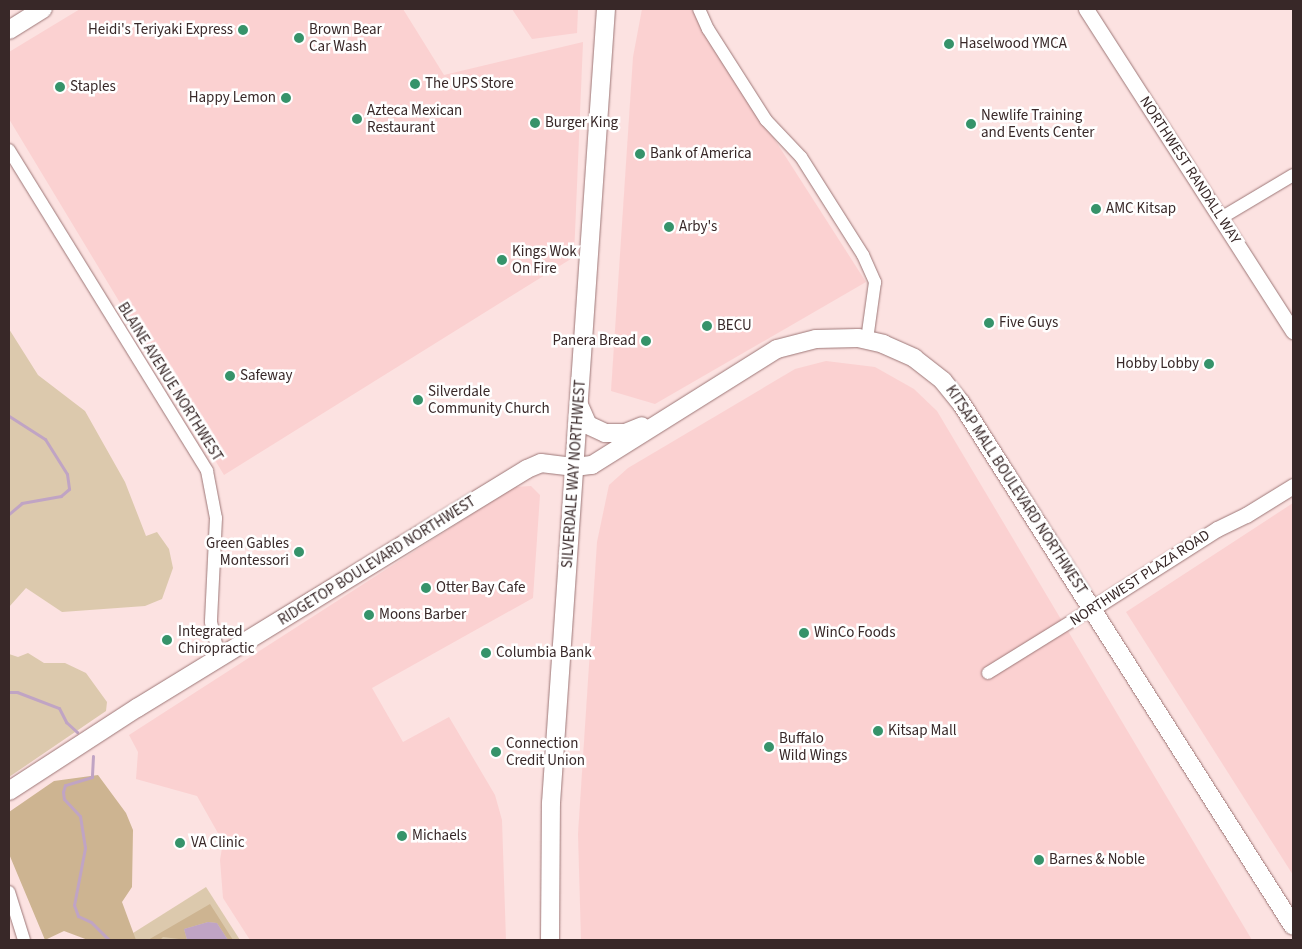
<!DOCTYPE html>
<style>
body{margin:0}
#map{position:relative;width:1302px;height:949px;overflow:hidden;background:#fce2e1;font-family:"Source Sans 3",sans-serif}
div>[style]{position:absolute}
.built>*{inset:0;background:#fbd1d1}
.green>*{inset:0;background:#dcc9ad}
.forest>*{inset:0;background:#cdb491}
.water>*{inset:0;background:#c0a4c4}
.stream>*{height:3px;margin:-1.5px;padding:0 1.5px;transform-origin:1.5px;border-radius:1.5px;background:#c0a4c4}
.roads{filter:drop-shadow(0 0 1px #9d7777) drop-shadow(0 0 1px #9d7777)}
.minor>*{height:12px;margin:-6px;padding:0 6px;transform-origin:6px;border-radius:6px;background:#fff}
.tertiary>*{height:15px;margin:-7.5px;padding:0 7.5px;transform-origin:7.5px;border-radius:7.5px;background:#fff}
.secondary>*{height:18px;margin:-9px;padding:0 9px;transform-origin:9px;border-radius:9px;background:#fff}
.dots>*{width:14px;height:14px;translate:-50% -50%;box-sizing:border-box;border:2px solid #fff;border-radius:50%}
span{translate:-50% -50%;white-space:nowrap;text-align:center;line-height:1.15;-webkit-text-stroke:5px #fff;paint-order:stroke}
.poi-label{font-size:15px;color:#382828}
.left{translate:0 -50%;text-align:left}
.right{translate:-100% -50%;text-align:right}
.street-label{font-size:15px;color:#382828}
.frame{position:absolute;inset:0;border:10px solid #382828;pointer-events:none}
</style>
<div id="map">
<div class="built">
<div style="clip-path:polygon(80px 9px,403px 9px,444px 75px,583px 42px,574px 257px,224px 475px,9px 119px,9px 52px)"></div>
<div style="clip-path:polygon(512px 9px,578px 9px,577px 33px,532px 39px)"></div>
<div style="clip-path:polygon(642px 9px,691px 9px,866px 282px,655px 404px,611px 391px,633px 57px)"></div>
<div style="clip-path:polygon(826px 361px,875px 367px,914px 389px,937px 411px,1252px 940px,581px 940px,578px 834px,597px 542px,609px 485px,628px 468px,795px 369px)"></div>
<div style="clip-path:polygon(531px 486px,540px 495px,533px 598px,372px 688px,403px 742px,449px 717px,495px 795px,502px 820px,506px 940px,250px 940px,223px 898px,220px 860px,223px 842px,197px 796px,136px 779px,138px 752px,129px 735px,514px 487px)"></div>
<div style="clip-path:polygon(1293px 503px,1293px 875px,1126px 612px)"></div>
</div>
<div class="green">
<div style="clip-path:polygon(9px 329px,38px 375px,85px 411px,125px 482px,146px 536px,157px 532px,169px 549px,173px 568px,162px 599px,145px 606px,62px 612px,26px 588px,9px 607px)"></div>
<div style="clip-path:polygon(28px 653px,44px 663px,65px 663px,86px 673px,107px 702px,106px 711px,9px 777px,9px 654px,18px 657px)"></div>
<div style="clip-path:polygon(206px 887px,240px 940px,122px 940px)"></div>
</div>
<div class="forest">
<div style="clip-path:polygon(98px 775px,126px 813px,133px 830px,132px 887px,122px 902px,136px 940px,88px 940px,64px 931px,45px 940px,9px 854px,9px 812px,54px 781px)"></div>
<div style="clip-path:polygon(210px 904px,233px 940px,228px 940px,217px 923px,208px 922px,184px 929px,187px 940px,163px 937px,160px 940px,148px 940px)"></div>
</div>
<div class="water">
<div style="clip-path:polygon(208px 922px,217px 923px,228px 940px,187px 940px,184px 929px)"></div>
</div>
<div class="stream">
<div style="left:9px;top:416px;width:43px;rotate:32.6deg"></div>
<div style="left:45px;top:439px;width:41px;rotate:57.8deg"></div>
<div style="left:67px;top:474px;width:15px;rotate:82deg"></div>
<div style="left:69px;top:489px;width:11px;rotate:139deg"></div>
<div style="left:61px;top:496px;width:40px;rotate:170deg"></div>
<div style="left:22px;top:503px;width:17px;rotate:140deg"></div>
<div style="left:9px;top:692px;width:8px"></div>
<div style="left:17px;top:692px;width:45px;rotate:20.9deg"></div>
<div style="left:59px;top:708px;width:16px;rotate:63deg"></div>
<div style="left:66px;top:722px;width:15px;rotate:42deg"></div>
<div style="left:93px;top:756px;width:21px;rotate:93deg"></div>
<div style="left:92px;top:777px;width:28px;rotate:163deg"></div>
<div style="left:65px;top:785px;width:7px;rotate:106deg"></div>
<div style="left:63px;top:792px;width:7px;rotate:82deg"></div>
<div style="left:64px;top:799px;width:23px;rotate:47deg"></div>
<div style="left:80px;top:816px;width:32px;rotate:81deg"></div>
<div style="left:85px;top:848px;width:58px;rotate:100.9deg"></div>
<div style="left:74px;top:905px;width:12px;rotate:70deg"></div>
<div style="left:78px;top:916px;width:14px;rotate:25deg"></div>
<div style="left:91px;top:922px;width:25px;rotate:45deg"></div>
</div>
<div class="roads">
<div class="minor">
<div style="left:699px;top:9px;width:22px;rotate:66deg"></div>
<div style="left:708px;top:29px;width:108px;rotate:57.5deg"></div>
<div style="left:766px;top:120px;width:51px;rotate:46.6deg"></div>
<div style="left:801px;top:157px;width:116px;rotate:57.7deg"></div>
<div style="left:863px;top:255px;width:30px;rotate:66deg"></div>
<div style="left:875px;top:282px;width:59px;rotate:97.9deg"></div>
<div style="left:9px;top:150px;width:377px;rotate:58.3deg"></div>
<div style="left:207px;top:471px;width:48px;rotate:79.2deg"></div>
<div style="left:216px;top:518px;width:104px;rotate:92.8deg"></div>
<div style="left:211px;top:622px;width:35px;rotate:77deg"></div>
<div style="left:1221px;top:218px;width:84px;rotate:-30.8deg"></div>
<div style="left:988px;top:673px;width:123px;rotate:-31.8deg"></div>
<div style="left:9px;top:892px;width:50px;rotate:72.6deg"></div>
</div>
<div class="tertiary">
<div style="left:1086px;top:9px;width:383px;rotate:57.3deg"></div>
<div style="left:1093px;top:608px;width:147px;rotate:-32.5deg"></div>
<div style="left:1217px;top:529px;width:32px;rotate:-26deg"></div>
<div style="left:1246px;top:515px;width:55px;rotate:-31.7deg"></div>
</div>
<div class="secondary">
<div style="left:9px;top:30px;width:40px;rotate:-32deg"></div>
<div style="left:579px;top:405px;width:22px;rotate:66deg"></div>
<div style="left:588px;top:425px;width:19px;rotate:25deg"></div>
<div style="left:605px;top:433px;width:20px"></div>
<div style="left:625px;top:433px;width:18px;rotate:-22deg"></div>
<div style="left:9px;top:791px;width:153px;rotate:-33deg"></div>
<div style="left:137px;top:708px;width:457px;rotate:-31.5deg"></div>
<div style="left:527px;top:469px;width:15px;rotate:-23deg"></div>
<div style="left:541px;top:463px;width:34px;rotate:7deg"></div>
<div style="left:575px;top:467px;width:17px;rotate:-7deg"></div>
<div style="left:592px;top:465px;width:218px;rotate:-32.1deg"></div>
<div style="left:777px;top:349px;width:40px;rotate:-14.4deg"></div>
<div style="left:816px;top:339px;width:42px;rotate:-1.4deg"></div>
<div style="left:858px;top:338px;width:26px;rotate:13deg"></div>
<div style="left:883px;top:344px;width:34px;rotate:24deg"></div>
<div style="left:914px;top:358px;width:37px;rotate:38deg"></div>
<div style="left:943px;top:381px;width:28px;rotate:51deg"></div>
<div style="left:961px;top:403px;width:619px;rotate:57.59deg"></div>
<div style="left:550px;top:940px;width:137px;rotate:-89.6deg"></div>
<div style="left:551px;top:803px;width:796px;rotate:-86.04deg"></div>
</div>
</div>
<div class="dots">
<div style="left:243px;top:30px;background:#36936a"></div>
<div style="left:299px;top:38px;background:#36936a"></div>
<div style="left:949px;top:44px;background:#36936a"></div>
<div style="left:415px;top:84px;background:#36936a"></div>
<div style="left:60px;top:87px;background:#36936a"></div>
<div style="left:286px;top:98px;background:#36936a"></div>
<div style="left:357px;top:119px;background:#36936a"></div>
<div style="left:535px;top:123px;background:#36936a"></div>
<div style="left:971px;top:124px;background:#36936a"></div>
<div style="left:640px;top:154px;background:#36936a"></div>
<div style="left:1096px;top:209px;background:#36936a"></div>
<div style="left:669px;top:227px;background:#36936a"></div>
<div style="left:502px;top:260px;background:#36936a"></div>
<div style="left:989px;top:323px;background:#36936a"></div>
<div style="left:707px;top:326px;background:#36936a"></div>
<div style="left:646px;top:341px;background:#36936a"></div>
<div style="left:1209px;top:364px;background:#36936a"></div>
<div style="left:230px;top:376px;background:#36936a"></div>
<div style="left:418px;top:400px;background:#36936a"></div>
<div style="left:299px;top:552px;background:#36936a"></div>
<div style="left:426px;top:588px;background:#36936a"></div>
<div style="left:369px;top:615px;background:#36936a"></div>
<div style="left:804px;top:633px;background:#36936a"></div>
<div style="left:167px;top:640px;background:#36936a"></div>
<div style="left:486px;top:653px;background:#36936a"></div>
<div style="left:878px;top:731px;background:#36936a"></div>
<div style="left:769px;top:747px;background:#36936a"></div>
<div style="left:496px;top:752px;background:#36936a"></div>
<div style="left:402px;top:836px;background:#36936a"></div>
<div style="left:180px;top:843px;background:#36936a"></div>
<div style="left:1039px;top:860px;background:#36936a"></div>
</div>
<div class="poi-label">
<span class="left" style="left:309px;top:38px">Brown Bear<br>Car Wash</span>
<span class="right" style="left:233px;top:30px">Heidi's Teriyaki Express</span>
<span class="left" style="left:959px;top:44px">Haselwood YMCA</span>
<span class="left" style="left:425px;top:84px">The UPS Store</span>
<span class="left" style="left:70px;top:87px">Staples</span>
<span class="right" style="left:276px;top:98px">Happy Lemon</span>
<span class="left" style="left:367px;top:119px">Azteca Mexican<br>Restaurant</span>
<span class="left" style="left:981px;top:124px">Newlife Training<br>and Events Center</span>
<span class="left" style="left:545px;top:123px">Burger King</span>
<span class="left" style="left:650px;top:154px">Bank of America</span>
<span class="left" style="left:1106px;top:209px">AMC Kitsap</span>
<span class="left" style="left:679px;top:227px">Arby's</span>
<span class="left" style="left:512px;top:260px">Kings Wok<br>On Fire</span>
<span class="left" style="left:999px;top:323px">Five Guys</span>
<span class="left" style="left:717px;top:326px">BECU</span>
<span class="right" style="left:636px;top:341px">Panera Bread</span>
<span class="right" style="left:1199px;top:364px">Hobby Lobby</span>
<span class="left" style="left:240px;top:376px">Safeway</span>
<span class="left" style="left:428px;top:400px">Silverdale<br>Community Church</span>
<span class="right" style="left:289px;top:552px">Green Gables<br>Montessori</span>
<span class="left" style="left:436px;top:588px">Otter Bay Cafe</span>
<span class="left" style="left:379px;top:615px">Moons Barber</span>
<span class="left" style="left:178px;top:640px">Integrated<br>Chiropractic</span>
<span class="left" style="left:814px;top:633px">WinCo Foods</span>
<span class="left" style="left:496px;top:653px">Columbia Bank</span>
<span class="left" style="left:888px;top:731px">Kitsap Mall</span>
<span class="left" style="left:779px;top:747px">Buffalo<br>Wild Wings</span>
<span class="left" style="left:506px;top:752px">Connection<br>Credit Union</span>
<span class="left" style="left:412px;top:836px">Michaels</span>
<span class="left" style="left:191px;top:843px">VA Clinic</span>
<span class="left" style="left:1049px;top:860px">Barnes &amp; Noble</span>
</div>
<div class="street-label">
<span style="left:1190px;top:170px;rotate:57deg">NORTHWEST RANDALL WAY</span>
<span style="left:170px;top:382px;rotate:58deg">BLAINE AVENUE NORTHWEST</span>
<span style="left:574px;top:474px;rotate:-86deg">SILVERDALE WAY NORTHWEST</span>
<span style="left:1016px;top:490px;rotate:57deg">KITSAP MALL BOULEVARD NORTHWEST</span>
<span style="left:377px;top:561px;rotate:-32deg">RIDGETOP BOULEVARD NORTHWEST</span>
<span style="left:1140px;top:578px;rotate:-33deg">NORTHWEST PLAZA ROAD</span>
</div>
<div class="frame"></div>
</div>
